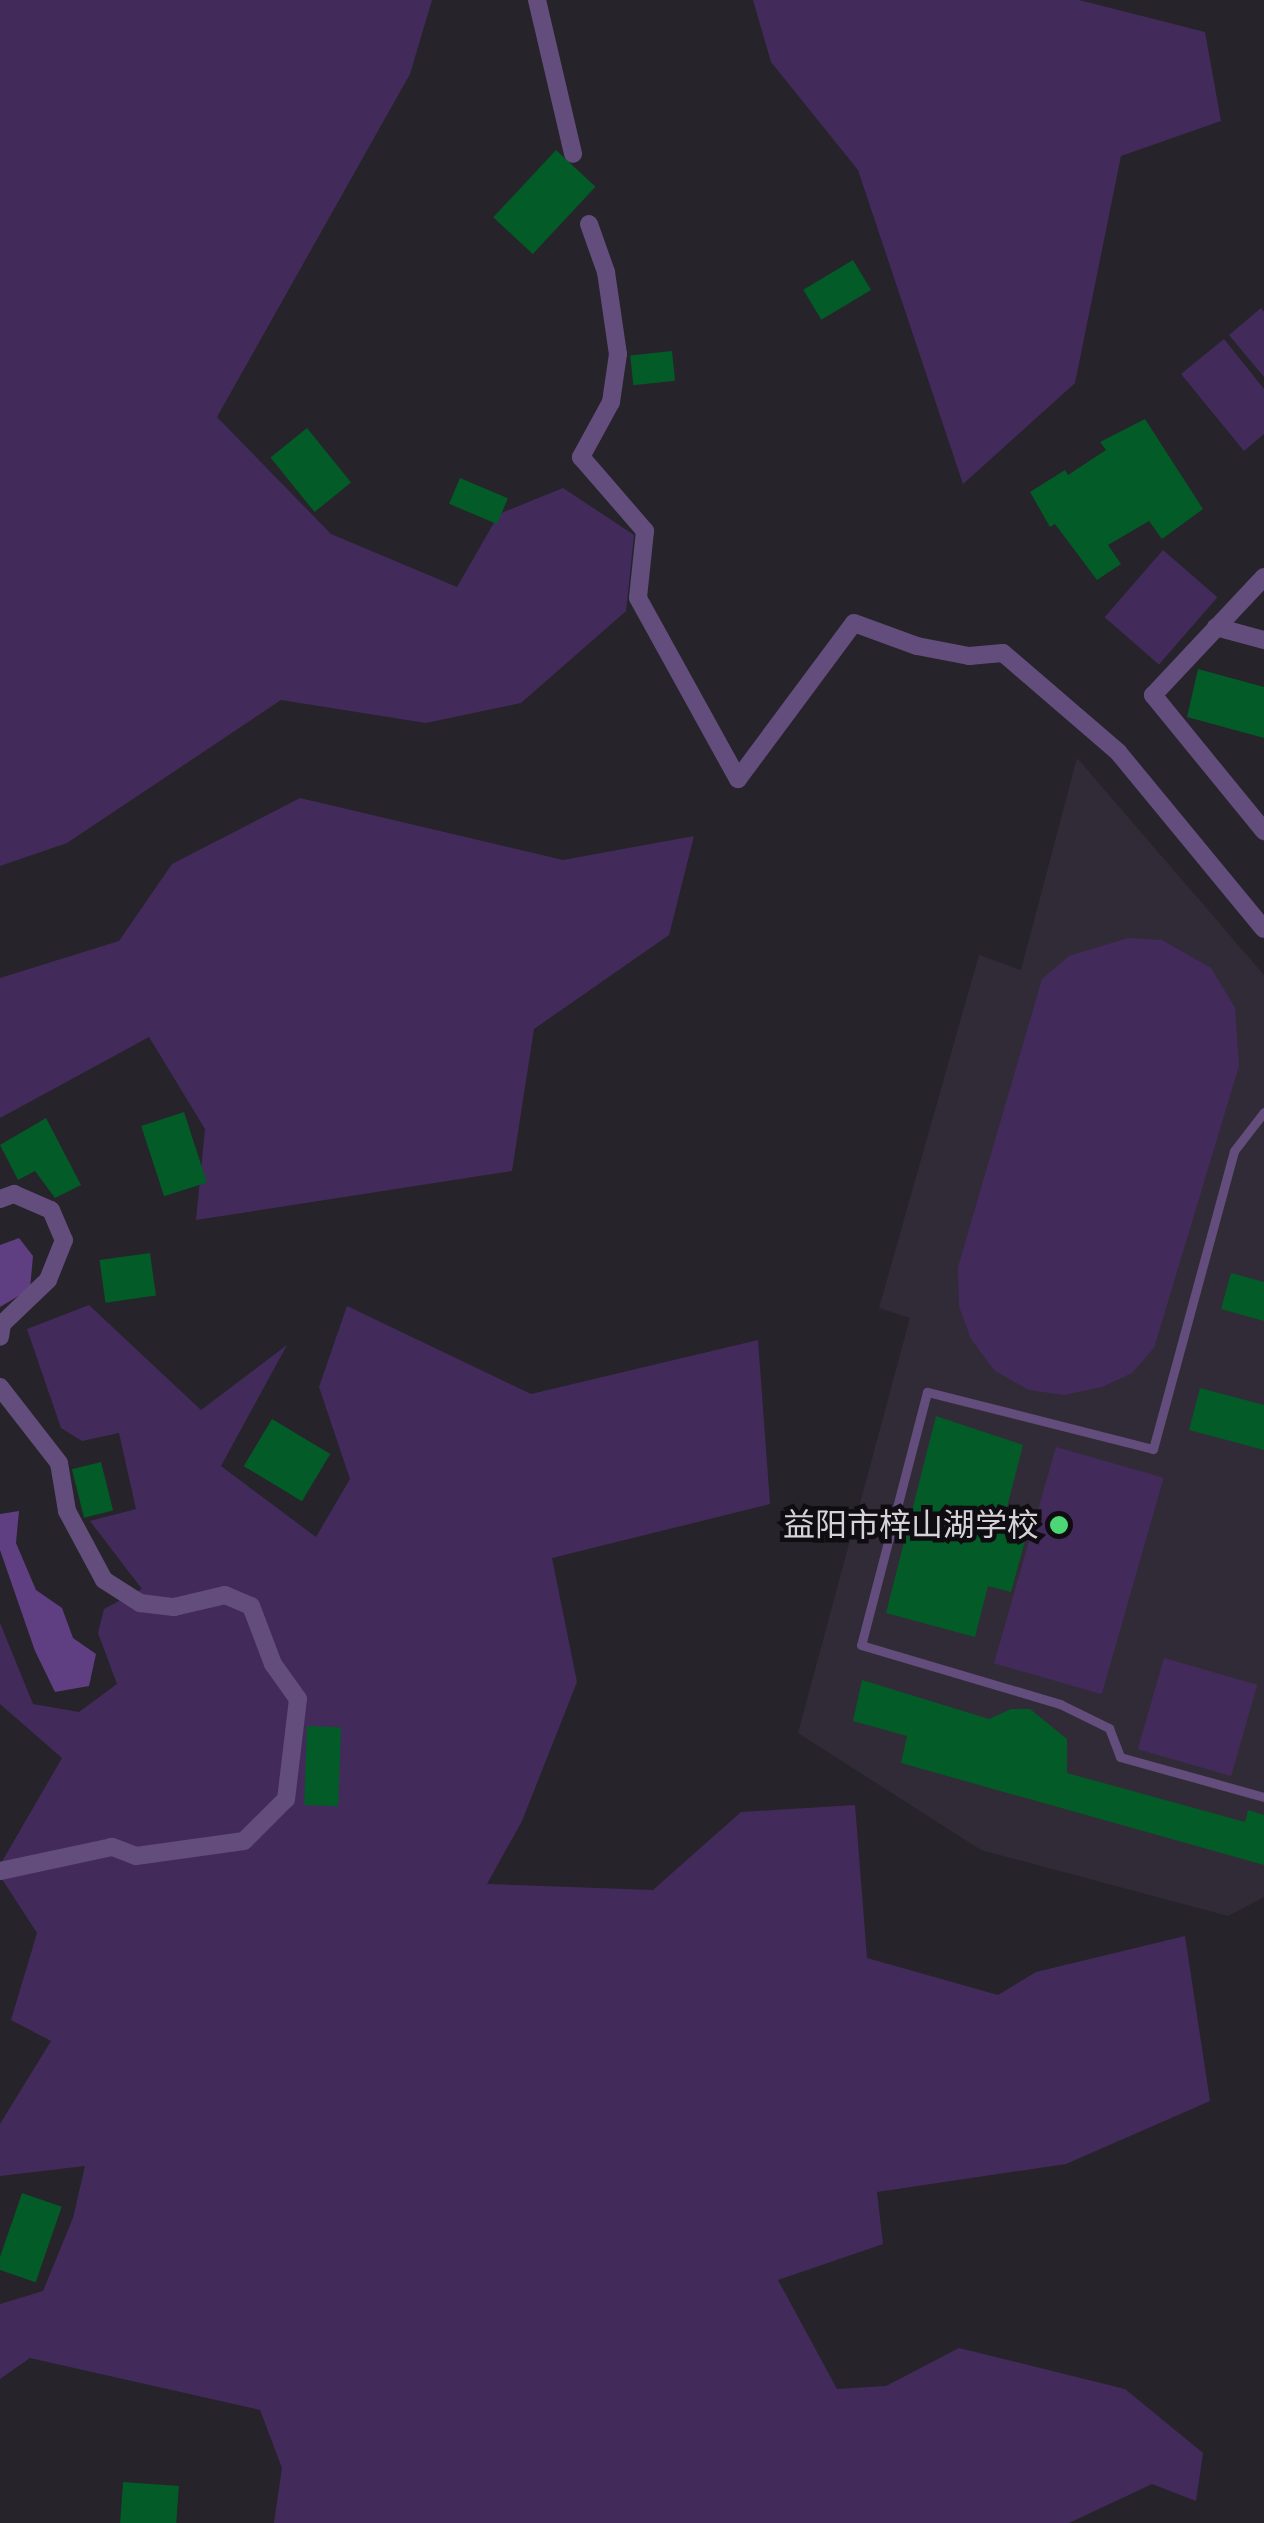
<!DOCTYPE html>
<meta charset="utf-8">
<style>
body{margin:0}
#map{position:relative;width:1264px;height:2523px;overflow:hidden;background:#26232b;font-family:"Fira Sans","Noto Sans SC",sans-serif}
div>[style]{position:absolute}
.built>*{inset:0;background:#312b38}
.green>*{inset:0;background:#422b5a;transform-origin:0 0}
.water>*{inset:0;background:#5f3e82}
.building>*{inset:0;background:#035b27;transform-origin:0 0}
.service>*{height:9px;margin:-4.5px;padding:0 4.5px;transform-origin:4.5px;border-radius:4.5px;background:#634d7c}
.minor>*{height:18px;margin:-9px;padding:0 9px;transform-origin:9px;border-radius:9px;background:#634d7c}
.dots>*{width:28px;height:28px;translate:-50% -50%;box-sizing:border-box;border:5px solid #0f0d11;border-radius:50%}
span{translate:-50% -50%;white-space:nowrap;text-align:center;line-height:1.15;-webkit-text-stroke:9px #0f0d11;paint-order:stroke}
.poi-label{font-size:32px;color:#d5d3d8}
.right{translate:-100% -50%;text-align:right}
</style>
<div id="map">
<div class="built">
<div style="clip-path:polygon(1077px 758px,1264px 975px,1264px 1897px,1228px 1916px,981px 1850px,798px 1733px,910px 1318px,879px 1308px,979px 955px,1021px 970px)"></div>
</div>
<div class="green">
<div style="clip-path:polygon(0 0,432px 0,410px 74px,217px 417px,331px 534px,457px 587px,499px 514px,563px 488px,634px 535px,626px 611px,521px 703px,426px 723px,281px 700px,67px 843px,0 866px)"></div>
<div style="clip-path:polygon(753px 0,1079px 0,1205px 32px,1221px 121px,1121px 156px,1075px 383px,963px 484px,858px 170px,771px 62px)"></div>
<div style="clip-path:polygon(1261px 308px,1264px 312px,1264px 377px,1229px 335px)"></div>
<div style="clip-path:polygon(1224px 339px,1264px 389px,1264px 434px,1244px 451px,1181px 374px)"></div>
<div style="left:1163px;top:550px;width:72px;height:89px;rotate:41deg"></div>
<div style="clip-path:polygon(300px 798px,563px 860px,694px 836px,669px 935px,534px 1029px,512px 1171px,196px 1220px,205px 1129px,149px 1037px,0 1118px,0 978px,119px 941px,172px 864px)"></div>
<div style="clip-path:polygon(1128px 938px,1162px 940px,1211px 968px,1235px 1008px,1239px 1066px,1154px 1348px,1132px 1373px,1102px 1387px,1064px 1395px,1029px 1390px,995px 1371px,971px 1339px,959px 1306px,958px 1267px,1042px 979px,1069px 956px)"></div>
<div style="clip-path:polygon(89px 1305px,201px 1410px,287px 1345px,221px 1466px,316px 1537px,350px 1479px,319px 1387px,347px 1306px,531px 1394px,758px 1340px,770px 1504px,552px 1558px,577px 1682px,522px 1821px,487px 1884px,653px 1890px,741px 1812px,855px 1805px,867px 1958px,998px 1995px,1036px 1972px,1185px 1936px,1210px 2101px,1066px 2164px,877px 2192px,883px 2244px,778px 2280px,837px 2389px,886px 2386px,959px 2348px,1125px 2389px,1203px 2453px,1196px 2501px,1152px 2484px,1069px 2523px,274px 2523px,282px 2468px,260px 2410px,30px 2358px,0 2379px,0 2304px,43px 2291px,73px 2218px,85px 2166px,0 2176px,0 2124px,51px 2041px,11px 2020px,37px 1933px,0 1876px,0 1865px,62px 1758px,0 1704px,0 1623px,33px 1704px,79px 1712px,117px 1684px,98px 1633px,104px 1609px,142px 1589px,90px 1521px,136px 1509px,119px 1433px,82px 1441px,61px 1428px,27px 1329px)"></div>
<div style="left:1056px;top:1447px;width:112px;height:225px;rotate:16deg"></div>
<div style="left:1164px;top:1658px;width:97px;height:95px;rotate:16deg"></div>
</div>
<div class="water">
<div style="clip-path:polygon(19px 1238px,33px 1256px,30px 1289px,0 1307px,0 1245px)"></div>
<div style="clip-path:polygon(19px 1511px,16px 1543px,36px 1590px,62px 1608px,73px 1638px,96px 1654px,89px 1686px,55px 1692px,35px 1651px,0 1550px,0 1514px)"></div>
</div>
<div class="building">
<div style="left:556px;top:150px;width:54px;height:92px;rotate:43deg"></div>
<div style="left:853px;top:260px;width:35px;height:58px;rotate:59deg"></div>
<div style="left:672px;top:351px;width:30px;height:42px;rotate:84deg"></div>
<div style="clip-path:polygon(1145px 419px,1203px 509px,1162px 539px,1149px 521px,1108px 545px,1121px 564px,1097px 580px,1055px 524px,1050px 527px,1030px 492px,1065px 470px,1068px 475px,1106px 450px,1100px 442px)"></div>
<div style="left:307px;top:428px;width:70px;height:47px;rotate:51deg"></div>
<div style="left:460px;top:478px;width:52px;height:28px;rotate:23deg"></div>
<div style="clip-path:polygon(1198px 669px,1264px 687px,1264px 738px,1187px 717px)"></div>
<div style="left:184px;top:1112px;width:74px;height:45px;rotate:72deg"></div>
<div style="clip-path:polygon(46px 1118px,81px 1185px,55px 1198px,35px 1171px,18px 1180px,0 1145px)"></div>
<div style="left:150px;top:1253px;width:43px;height:51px;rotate:82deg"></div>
<div style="clip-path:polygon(1231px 1273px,1264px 1282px,1264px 1321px,1221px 1309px)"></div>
<div style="clip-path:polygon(1200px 1388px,1264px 1405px,1264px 1450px,1189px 1430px)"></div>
<div style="clip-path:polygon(936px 1416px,1023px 1445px,1006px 1511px,1031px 1519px,1011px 1592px,988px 1586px,975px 1637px,886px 1613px)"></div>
<div style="left:272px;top:1419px;width:68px;height:55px;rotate:31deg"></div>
<div style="left:101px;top:1462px;width:50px;height:30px;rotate:76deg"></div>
<div style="clip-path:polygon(862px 1680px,989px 1719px,1011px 1709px,1030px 1709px,1067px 1739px,1067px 1773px,1245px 1822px,1248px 1810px,1264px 1815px,1264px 1865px,901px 1763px,907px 1736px,853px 1721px)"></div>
<div style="left:307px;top:1726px;width:34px;height:79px;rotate:2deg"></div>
<div style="left:22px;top:2193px;width:42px;height:80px;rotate:19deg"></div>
<div style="left:123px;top:2482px;width:56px;height:41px;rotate:4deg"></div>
</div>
<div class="service">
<div style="left:1264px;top:1112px;width:49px;rotate:127.6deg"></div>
<div style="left:1234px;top:1151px;width:309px;rotate:105.2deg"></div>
<div style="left:1153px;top:1449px;width:233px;rotate:-165.8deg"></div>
<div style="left:927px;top:1392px;width:261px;rotate:104.6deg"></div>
<div style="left:861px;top:1645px;width:208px;rotate:16.5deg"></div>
<div style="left:1060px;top:1704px;width:55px;rotate:26.1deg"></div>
<div style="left:1109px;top:1728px;width:31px;rotate:69deg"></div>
<div style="left:1120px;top:1757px;width:149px;rotate:15.5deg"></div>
</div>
<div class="minor">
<div style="left:537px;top:0;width:158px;rotate:76.8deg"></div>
<div style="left:589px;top:224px;width:51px;rotate:70.5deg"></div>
<div style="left:606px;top:272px;width:83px;rotate:81.7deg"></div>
<div style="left:618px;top:354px;width:49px;rotate:98.3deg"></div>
<div style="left:611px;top:402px;width:63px;rotate:118.6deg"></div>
<div style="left:581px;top:457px;width:98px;rotate:49.1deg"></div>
<div style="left:645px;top:531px;width:67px;rotate:96deg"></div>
<div style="left:638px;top:598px;width:207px;rotate:61.1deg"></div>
<div style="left:738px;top:779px;width:194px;rotate:-53.4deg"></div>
<div style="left:854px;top:623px;width:67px;rotate:20.1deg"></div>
<div style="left:917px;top:646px;width:53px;rotate:10.9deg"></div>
<div style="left:969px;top:656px;width:34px;rotate:-5deg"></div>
<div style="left:1003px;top:653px;width:152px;rotate:40.7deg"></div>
<div style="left:1118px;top:752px;width:229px;rotate:50.5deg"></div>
<div style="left:1264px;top:577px;width:162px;rotate:133.2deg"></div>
<div style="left:1153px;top:695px;width:176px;rotate:50.8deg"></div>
<div style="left:1216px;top:627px;width:50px;rotate:15.2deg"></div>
<div style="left:0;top:1199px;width:15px;rotate:-20deg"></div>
<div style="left:14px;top:1194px;width:40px;rotate:23.4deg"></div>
<div style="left:51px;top:1210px;width:33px;rotate:67deg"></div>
<div style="left:64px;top:1240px;width:43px;rotate:111.8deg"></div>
<div style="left:48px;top:1280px;width:64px;rotate:136.3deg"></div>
<div style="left:2px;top:1324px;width:13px;rotate:99deg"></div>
<div style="left:0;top:1387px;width:96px;rotate:52.2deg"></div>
<div style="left:59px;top:1463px;width:49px;rotate:80.5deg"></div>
<div style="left:67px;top:1511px;width:78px;rotate:61.8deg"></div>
<div style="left:104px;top:1580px;width:43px;rotate:32.6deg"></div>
<div style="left:140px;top:1603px;width:34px;rotate:7deg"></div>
<div style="left:174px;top:1607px;width:52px;rotate:-13.2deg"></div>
<div style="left:225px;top:1595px;width:28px;rotate:23deg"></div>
<div style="left:251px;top:1606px;width:62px;rotate:69.2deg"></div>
<div style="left:273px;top:1664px;width:43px;rotate:54.5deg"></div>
<div style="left:298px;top:1699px;width:101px;rotate:96.8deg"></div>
<div style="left:286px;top:1799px;width:59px;rotate:135deg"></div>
<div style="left:244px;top:1841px;width:109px;rotate:172.1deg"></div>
<div style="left:136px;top:1856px;width:26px;rotate:-159deg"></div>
<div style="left:112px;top:1847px;width:115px;rotate:167.9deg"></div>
</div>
<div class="dots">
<div style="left:1059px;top:1525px;background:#4dd676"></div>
</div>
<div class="poi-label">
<span class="right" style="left:1039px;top:1525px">益阳市梓山湖学校</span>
</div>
</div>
